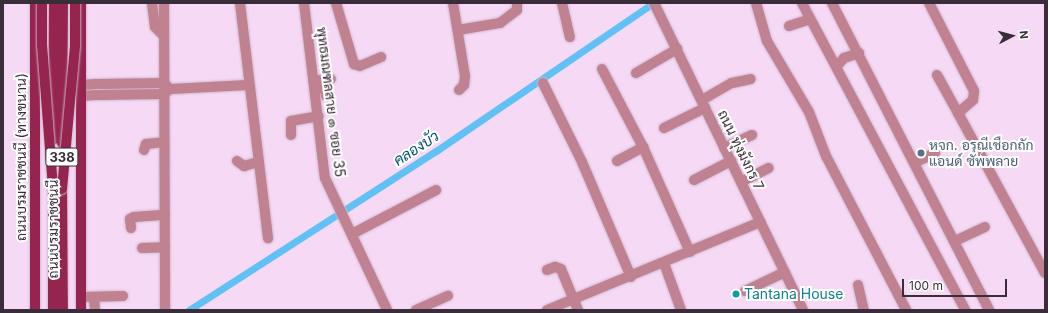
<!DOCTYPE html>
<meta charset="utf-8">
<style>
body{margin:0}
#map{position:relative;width:1048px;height:313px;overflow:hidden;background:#f5d9f5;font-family:Inter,Sarabun,sans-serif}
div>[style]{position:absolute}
.canal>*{height:7px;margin:-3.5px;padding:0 3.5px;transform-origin:3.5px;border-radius:3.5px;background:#61c0f4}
.roads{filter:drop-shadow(0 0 1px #cfb7cf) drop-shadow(0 0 1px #cfb7cf)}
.minor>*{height:10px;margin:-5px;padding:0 5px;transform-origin:5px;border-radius:5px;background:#c08191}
.major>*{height:10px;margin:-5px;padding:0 5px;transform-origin:5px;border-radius:5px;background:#95254f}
.bridges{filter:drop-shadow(0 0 1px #cfb7cf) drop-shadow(0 0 1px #cfb7cf)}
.major-bridge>*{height:10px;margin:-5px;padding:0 5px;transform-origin:5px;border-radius:5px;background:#95254f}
.dots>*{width:11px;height:11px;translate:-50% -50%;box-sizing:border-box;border:2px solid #fff;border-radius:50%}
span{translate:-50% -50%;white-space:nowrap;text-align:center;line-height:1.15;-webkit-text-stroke:4px #fff;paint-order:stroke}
.shield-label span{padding:1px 3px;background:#fff;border:1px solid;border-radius:3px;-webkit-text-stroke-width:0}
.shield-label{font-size:13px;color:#382d38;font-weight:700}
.street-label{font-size:14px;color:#382d38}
.service-label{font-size:14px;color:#4e5e75}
.left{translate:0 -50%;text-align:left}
.culture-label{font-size:14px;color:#0d838f}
.water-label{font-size:15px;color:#005173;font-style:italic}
.frame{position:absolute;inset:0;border:4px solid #382d38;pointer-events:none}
.north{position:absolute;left:992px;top:16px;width:40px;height:40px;-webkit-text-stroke:3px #fff;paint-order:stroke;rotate:84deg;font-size:11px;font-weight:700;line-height:16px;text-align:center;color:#382d38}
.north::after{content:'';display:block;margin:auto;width:14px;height:18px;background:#382d38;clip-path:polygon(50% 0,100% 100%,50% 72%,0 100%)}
.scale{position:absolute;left:902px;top:279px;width:105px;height:18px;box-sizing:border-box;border:2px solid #382d38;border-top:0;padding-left:5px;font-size:12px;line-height:14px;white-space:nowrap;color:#382d38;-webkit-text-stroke:3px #fff;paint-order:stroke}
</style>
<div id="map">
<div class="canal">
<div style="left:189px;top:310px;width:294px;rotate:-32.8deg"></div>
<div style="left:436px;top:151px;width:263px;rotate:-34.3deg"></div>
</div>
<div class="roads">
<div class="minor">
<div style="left:152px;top:3px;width:24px;rotate:83deg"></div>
<div style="left:155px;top:27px;width:13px;rotate:45deg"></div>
<div style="left:164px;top:3px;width:307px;rotate:89.8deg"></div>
<div style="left:240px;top:3px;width:237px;rotate:83.2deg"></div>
<div style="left:304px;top:3px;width:176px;rotate:83.2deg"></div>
<div style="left:325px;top:178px;width:146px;rotate:64.8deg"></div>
<div style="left:336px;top:3px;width:64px;rotate:73.6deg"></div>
<div style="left:354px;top:64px;width:6px;rotate:18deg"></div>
<div style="left:360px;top:66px;width:23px;rotate:-23deg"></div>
<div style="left:453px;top:3px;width:74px;rotate:80.7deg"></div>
<div style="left:465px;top:76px;width:9px;rotate:96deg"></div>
<div style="left:464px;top:85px;width:7px;rotate:135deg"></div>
<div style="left:562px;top:3px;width:35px;rotate:77deg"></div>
<div style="left:654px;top:3px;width:341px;rotate:64.1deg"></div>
<div style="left:756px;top:3px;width:40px;rotate:74deg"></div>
<div style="left:767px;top:41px;width:82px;rotate:59.4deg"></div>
<div style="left:809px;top:112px;width:47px;rotate:68.9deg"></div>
<div style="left:826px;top:156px;width:174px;rotate:62.5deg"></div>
<div style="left:802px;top:3px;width:348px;rotate:62deg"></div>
<div style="left:832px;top:3px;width:345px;rotate:62.9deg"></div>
<div style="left:929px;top:3px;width:99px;rotate:62.9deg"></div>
<div style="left:974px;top:91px;width:9px;rotate:96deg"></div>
<div style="left:973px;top:100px;width:20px;rotate:139deg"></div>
<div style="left:958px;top:113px;width:182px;rotate:61.5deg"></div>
<div style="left:789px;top:26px;width:22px;rotate:-18deg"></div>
<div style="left:458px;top:30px;width:43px;rotate:-9.5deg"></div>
<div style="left:500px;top:23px;width:21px;rotate:-37deg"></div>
<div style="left:517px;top:10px;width:7px;rotate:-90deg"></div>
<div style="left:837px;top:66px;width:11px;rotate:-49deg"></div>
<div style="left:844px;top:58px;width:16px;rotate:-18deg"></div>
<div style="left:602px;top:69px;width:88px;rotate:62.3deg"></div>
<div style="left:643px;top:147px;width:115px;rotate:65.9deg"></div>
<div style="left:636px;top:73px;width:48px;rotate:-30.3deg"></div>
<div style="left:937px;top:75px;width:43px;rotate:61.1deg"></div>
<div style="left:314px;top:81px;width:17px;rotate:-7deg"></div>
<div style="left:543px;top:83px;width:88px;rotate:63.7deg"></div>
<div style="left:582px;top:162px;width:125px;rotate:66.9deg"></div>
<div style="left:99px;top:84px;width:65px;rotate:-0.9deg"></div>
<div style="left:164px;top:83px;width:7px;rotate:45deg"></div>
<div style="left:81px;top:85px;width:15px;rotate:-4deg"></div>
<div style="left:171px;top:89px;width:77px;rotate:-3deg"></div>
<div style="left:315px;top:89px;width:10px;rotate:-6deg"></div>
<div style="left:325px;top:88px;width:8px;rotate:83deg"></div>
<div style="left:99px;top:95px;width:65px;rotate:-0.9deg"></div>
<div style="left:164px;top:94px;width:6px;rotate:-39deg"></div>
<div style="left:81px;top:96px;width:15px;rotate:-4deg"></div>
<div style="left:702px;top:100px;width:34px;rotate:-30deg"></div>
<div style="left:732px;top:83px;width:19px;rotate:-12deg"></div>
<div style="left:664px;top:128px;width:46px;rotate:-26deg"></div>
<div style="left:291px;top:135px;width:14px;rotate:-90deg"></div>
<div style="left:291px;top:121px;width:28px;rotate:-10deg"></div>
<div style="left:724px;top:148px;width:31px;rotate:-25deg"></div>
<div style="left:144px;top:150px;width:6px;rotate:-72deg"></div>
<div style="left:146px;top:144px;width:18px;rotate:-6deg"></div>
<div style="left:237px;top:161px;width:9px;rotate:36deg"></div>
<div style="left:244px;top:166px;width:15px;rotate:-16deg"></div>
<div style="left:617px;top:161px;width:30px;rotate:-28deg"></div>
<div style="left:916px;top:162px;width:21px;rotate:-25deg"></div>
<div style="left:694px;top:180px;width:42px;rotate:-27.2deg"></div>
<div style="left:741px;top:182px;width:31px;rotate:-27deg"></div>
<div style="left:131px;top:228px;width:9px;rotate:-96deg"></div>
<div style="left:130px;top:219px;width:4px;rotate:-27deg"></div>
<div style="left:134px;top:217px;width:31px;rotate:-4deg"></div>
<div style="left:352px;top:234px;width:95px;rotate:-27.6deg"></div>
<div style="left:955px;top:241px;width:33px;rotate:-25deg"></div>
<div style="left:142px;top:248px;width:23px;rotate:-2deg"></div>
<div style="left:664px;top:263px;width:50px;rotate:70.1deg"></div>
<div style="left:547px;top:270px;width:9px;rotate:-21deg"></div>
<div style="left:555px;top:267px;width:6px;rotate:18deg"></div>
<div style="left:561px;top:269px;width:44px;rotate:67.5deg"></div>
<div style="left:858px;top:285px;width:26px;rotate:77deg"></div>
<div style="left:745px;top:291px;width:44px;rotate:-25.4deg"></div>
<div style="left:81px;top:297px;width:42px;rotate:-1.4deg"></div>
<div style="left:94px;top:297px;width:13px;rotate:86deg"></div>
<div style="left:416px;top:310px;width:35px;rotate:-24deg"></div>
<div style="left:547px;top:310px;width:231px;rotate:-22.4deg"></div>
</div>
<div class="major">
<div style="left:35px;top:3px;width:307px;rotate:90deg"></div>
<div style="left:81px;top:3px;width:307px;rotate:90deg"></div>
<div style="left:53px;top:140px;width:137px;rotate:-89.6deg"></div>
<div style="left:62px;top:143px;width:140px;rotate:-89.6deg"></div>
<div style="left:53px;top:180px;width:130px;rotate:90deg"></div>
<div style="left:62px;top:181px;width:129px;rotate:89.6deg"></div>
</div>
</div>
<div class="bridges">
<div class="major-bridge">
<div style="left:42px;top:3px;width:42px;rotate:90deg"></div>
<div style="left:42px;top:45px;width:144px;rotate:85.6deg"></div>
<div style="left:62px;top:189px;width:145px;rotate:-84.8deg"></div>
<div style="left:75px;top:45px;width:42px;rotate:-90deg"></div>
</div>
</div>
<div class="dots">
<div style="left:921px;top:153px;background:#5c6f8a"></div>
<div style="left:736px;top:294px;background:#0f9aa8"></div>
</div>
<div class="shield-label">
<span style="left:62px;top:157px">338</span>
</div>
<div class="street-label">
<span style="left:331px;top:102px;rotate:83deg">พุทธมณฑลสาย ๑ ซอย 35</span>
<span style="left:741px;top:150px;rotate:64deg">ถนน ทุ่งมังกร 7</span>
<span style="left:21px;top:157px;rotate:-90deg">ถนนบรมราชชนนี (ทางขนาน)</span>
<span style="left:53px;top:229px;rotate:-90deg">ถนนบรมราชชนนี</span>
</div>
<div class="service-label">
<span class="left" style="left:929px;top:153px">หจก. อรุณีเชือกถัก<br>แอนด์ ซัพพลาย</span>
</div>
<div class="culture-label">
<span class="left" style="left:744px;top:294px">Tantana House</span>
</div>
<div class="water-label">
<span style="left:416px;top:148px;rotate:-33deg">คลองบัว</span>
</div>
<div class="frame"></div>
<div class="north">N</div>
<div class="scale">100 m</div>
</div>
